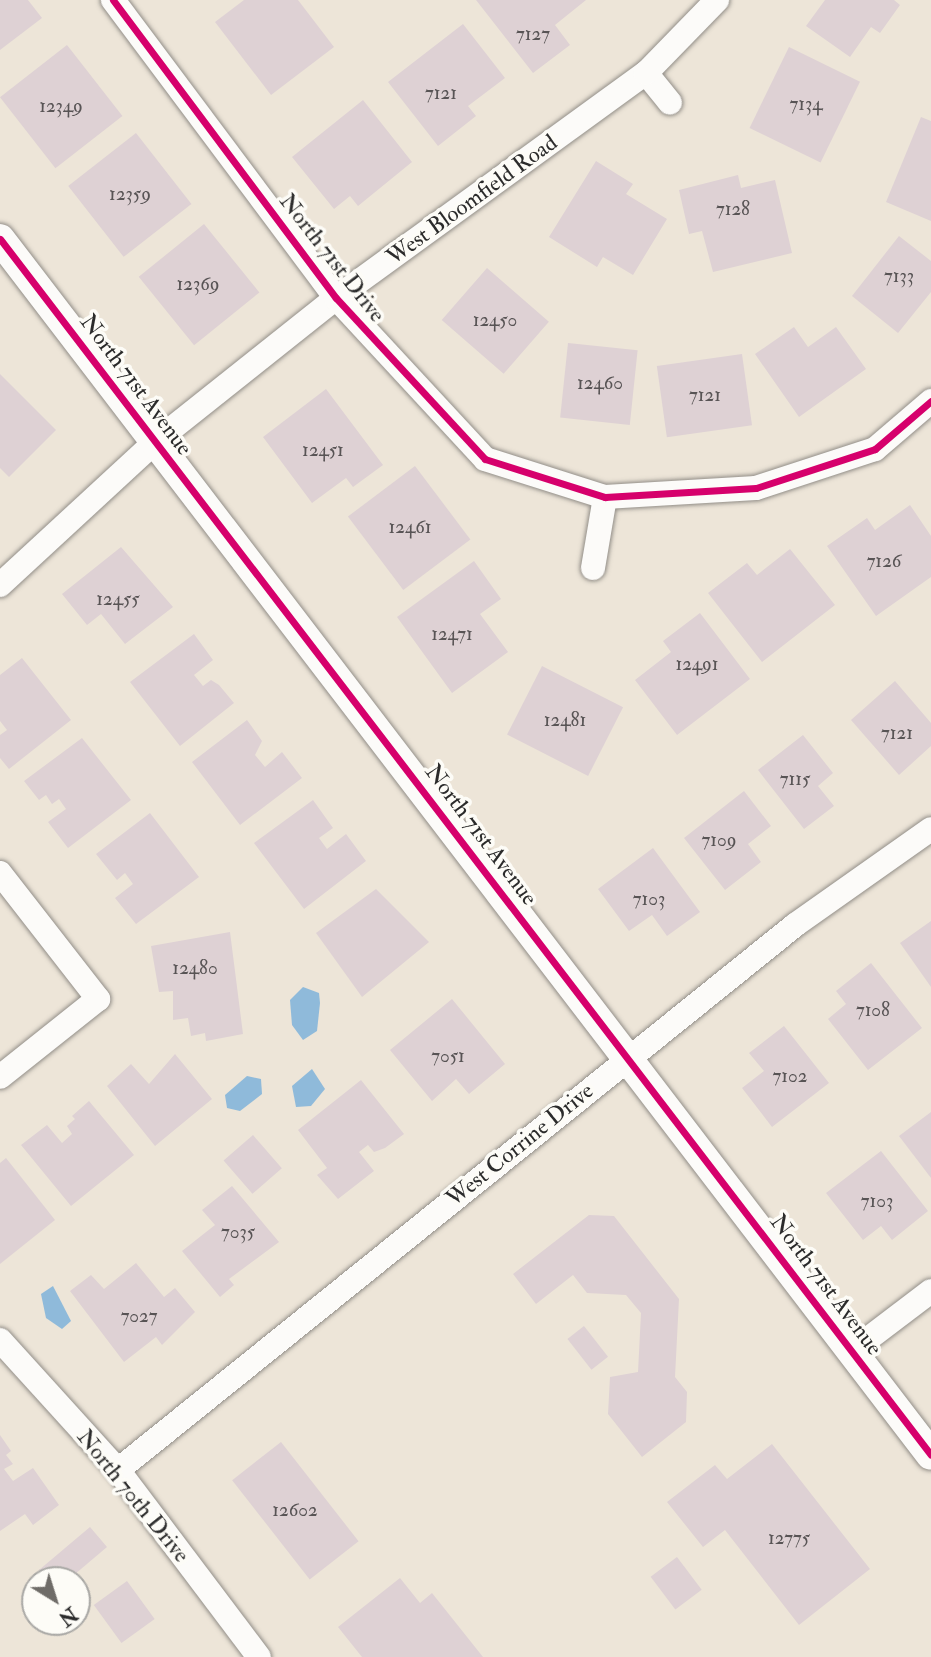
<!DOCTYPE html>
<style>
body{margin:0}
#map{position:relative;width:931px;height:1657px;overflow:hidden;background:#ede5d8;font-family:"IM FELL Double Pica",serif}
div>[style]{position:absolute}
.water>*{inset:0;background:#8fbada}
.building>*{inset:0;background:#ded1d4;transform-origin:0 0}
.roads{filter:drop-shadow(0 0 2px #928e88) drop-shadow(0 0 2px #928e88)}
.minor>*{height:24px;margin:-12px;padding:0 12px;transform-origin:12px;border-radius:12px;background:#fcfbf9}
.tertiary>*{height:30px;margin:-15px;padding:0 15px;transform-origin:15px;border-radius:15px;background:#fcfbf9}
.cycleway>*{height:7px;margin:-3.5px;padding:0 3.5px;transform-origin:3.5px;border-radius:3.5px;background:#d6006c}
span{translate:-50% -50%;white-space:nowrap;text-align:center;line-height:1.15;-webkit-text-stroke:7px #fdfcf7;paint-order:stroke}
.number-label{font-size:19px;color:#585455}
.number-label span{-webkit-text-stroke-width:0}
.street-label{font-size:23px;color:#2b2b2b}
.north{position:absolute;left:21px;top:1566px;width:70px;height:70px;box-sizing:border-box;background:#fdfcf7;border:2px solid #a9a8a5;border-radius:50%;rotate:142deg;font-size:19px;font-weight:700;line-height:28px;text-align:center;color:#2b2b2b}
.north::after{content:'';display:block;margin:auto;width:24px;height:32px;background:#6f6c68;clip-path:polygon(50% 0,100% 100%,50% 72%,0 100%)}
</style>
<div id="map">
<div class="water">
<div style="clip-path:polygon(303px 987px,319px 993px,320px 1003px,317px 1031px,303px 1040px,292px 1025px,290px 1000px)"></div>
<div style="clip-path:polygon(312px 1069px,325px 1089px,311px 1106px,296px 1107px,292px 1086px)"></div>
<div style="clip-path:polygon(247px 1076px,261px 1079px,262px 1094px,240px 1111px,227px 1108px,225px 1095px)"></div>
<div style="clip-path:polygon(53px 1286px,71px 1321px,62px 1329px,46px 1318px,41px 1294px)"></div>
</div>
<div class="building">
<div style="clip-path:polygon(0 0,28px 0,42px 18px,0 50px)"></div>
<div style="clip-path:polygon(244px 0,298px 0,334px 47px,271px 95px,215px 22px)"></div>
<div style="clip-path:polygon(476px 0,586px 0,555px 25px,570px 45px,533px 73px)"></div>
<div style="clip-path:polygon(825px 0,894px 0,900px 5px,880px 33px,871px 27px,850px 57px,806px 26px)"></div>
<div style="clip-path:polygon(463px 24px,505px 78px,468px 106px,476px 116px,438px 146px,388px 82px)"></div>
<div style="left:67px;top:45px;width:90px;height:85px;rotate:52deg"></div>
<div style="left:789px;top:47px;width:79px;height:90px;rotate:26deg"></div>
<div style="clip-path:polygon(363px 100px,412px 162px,358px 206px,350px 196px,334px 209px,292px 157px)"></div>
<div style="clip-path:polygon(921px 117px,931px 121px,931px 221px,886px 202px)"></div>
<div style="left:136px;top:133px;width:90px;height:86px;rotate:52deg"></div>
<div style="clip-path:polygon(596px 161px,633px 184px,626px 194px,667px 219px,633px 275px,603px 257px,597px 267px,549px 237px)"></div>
<div style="clip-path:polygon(738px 175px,741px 188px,775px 180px,792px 253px,713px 272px,702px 231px,689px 234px,679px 190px)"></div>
<div style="left:204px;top:224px;width:88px;height:84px;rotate:51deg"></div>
<div style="clip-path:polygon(899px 236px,931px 261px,931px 292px,898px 333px,852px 296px)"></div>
<div style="left:487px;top:268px;width:82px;height:69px;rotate:41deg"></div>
<div style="clip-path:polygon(794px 327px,808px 347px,836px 327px,866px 369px,799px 417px,755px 354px)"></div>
<div style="left:568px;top:343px;width:70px;height:75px;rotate:6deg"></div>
<div style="left:742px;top:354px;width:72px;height:86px;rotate:82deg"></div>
<div style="clip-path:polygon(0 374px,56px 430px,9px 477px,0 468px)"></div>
<div style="clip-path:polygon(326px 389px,383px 465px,353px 487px,346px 478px,312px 503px,263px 437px)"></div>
<div style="left:415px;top:466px;width:92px;height:84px;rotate:53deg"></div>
<div style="clip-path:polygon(910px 505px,931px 536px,931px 577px,876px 616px,827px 546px,867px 518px,875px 530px)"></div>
<div style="clip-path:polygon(121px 547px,173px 607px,125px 644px,101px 614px,87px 625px,62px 594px)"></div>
<div style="clip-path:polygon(790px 549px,835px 605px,762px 662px,708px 593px,747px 563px,757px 575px)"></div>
<div style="clip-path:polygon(474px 561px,501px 599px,480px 614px,508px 652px,452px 693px,397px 617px)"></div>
<div style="clip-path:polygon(700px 613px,750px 679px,677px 735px,635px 680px,671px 652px,663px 641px)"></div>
<div style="clip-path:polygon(194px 634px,213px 660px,194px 675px,203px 686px,211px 680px,219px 685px,234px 703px,180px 746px,130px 682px)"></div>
<div style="clip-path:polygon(22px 658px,71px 720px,9px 769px,0 758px,0 735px,7px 730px,0 721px,0 675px)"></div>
<div style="left:542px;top:666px;width:91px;height:77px;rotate:27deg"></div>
<div style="clip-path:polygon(895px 681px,931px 723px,931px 746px,899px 775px,851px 720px)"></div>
<div style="clip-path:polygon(247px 720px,262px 741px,255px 755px,265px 767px,282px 752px,302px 778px,240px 825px,192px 762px)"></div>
<div style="clip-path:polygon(803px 735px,833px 773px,818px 786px,834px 806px,804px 829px,758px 770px)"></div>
<div style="clip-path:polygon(82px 738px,131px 800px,68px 848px,48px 822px,66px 809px,59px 799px,52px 804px,46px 795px,39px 800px,24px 781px)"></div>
<div style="clip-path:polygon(744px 791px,771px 826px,748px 844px,761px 862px,725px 890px,684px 838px)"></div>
<div style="clip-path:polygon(313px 800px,333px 828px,319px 838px,327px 849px,346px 834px,366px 861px,304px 909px,254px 843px)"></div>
<div style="clip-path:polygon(150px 813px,199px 877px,136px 924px,115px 898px,133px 884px,125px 873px,117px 880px,96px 854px)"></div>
<div style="clip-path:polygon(653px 848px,700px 912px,667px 936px,652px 915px,629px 931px,598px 889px)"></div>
<div style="clip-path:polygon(376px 889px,429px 942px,362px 997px,316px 933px)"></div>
<div style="clip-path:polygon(931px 921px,931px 987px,900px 943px)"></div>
<div style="clip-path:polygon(230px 932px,243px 1034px,206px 1041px,205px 1033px,191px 1036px,188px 1018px,173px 1020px,173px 991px,159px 992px,151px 946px)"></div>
<div style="clip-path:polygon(871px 963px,922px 1028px,868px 1070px,828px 1019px,846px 1004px,836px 991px)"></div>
<div style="clip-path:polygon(452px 999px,505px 1064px,469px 1094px,456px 1079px,432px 1101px,390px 1050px)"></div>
<div style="clip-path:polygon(784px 1026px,829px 1083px,772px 1127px,742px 1088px,764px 1071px,749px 1053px)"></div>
<div style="clip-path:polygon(175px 1054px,212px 1099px,155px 1146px,107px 1086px,131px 1064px,149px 1084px)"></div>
<div style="clip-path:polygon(361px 1080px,404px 1134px,385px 1148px,374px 1152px,368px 1145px,359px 1152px,374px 1171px,338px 1199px,317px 1175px,327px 1168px,298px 1130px)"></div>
<div style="clip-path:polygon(89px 1101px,134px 1155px,71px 1206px,21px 1145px,47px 1125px,62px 1143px,72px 1134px,67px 1126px,75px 1119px,72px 1116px)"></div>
<div style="clip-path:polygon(931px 1112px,931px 1178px,899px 1136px)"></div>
<div style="left:253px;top:1135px;width:44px;height:39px;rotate:49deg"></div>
<div style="clip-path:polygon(881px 1151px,928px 1211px,892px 1240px,881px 1226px,863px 1240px,826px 1193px)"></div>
<div style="clip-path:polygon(6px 1158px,55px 1220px,0 1264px,0 1163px)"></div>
<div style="clip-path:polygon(232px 1186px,279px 1242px,229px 1279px,234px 1285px,220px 1297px,182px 1251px,215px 1225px,202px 1210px)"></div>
<div style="clip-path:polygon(589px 1215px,614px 1216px,679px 1299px,675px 1377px,687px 1392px,686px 1422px,642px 1457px,608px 1414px,610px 1377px,638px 1372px,641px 1313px,626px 1295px,587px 1293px,573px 1275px,536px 1304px,513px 1274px)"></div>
<div style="clip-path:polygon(136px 1263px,164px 1297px,175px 1288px,195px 1312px,162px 1345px,156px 1337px,124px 1362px,70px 1291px,91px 1275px,104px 1289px)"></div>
<div style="left:584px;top:1326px;width:39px;height:21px;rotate:52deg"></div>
<div style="clip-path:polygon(0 1435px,11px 1451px,6px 1455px,13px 1464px,4px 1469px,13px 1481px,33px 1468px,59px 1505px,33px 1525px,25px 1514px,0 1531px)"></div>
<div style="left:281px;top:1442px;width:126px;height:62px;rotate:52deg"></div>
<div style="clip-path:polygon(772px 1444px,870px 1569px,799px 1625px,725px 1530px,703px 1547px,667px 1502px,715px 1465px,727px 1479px)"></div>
<div style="clip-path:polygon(90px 1527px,107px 1547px,68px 1580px,47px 1580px,39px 1570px)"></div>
<div style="left:677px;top:1557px;width:41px;height:33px;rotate:53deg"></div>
<div style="clip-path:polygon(400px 1578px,420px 1603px,432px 1593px,483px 1657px,362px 1657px,338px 1627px)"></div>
<div style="left:127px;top:1581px;width:47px;height:41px;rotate:54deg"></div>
</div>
<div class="roads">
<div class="minor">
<div style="left:113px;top:0;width:372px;rotate:53.2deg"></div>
<div style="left:336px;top:298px;width:219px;rotate:47.2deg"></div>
<div style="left:485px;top:459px;width:126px;rotate:17.6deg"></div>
<div style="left:605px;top:497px;width:151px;rotate:-3.4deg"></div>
<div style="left:756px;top:488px;width:125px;rotate:-18.1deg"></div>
<div style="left:875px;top:449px;width:74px;rotate:-40.6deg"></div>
<div style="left:646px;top:73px;width:38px;rotate:51deg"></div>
<div style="left:593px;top:568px;width:72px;rotate:-80.4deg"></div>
<div style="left:0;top:585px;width:211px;rotate:-42.7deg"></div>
<div style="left:155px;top:442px;width:231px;rotate:-38.5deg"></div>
<div style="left:336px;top:298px;width:383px;rotate:-36deg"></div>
<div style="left:646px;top:73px;width:102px;rotate:-45.8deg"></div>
<div style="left:0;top:873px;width:160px;rotate:52.1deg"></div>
<div style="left:98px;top:999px;width:125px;rotate:141.5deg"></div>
<div style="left:0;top:1340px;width:176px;rotate:47.8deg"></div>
<div style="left:118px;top:1470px;width:234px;rotate:53deg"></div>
<div style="left:852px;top:1351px;width:99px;rotate:-37.2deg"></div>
<div style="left:118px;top:1470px;width:869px;rotate:-38.83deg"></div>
<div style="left:795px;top:925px;width:166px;rotate:-35.2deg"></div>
</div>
<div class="tertiary">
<div style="left:0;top:239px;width:1531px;rotate:52.56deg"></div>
</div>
</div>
<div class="cycleway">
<div style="left:113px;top:0;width:372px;rotate:53.2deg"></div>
<div style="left:336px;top:298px;width:219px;rotate:47.2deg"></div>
<div style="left:485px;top:459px;width:126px;rotate:17.6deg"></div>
<div style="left:605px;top:497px;width:151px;rotate:-3.4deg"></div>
<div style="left:756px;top:488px;width:125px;rotate:-18.1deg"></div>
<div style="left:875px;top:449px;width:74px;rotate:-40.6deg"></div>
<div style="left:0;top:239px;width:1531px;rotate:52.56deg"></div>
</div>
<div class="number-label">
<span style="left:533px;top:35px">7127</span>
<span style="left:441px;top:94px">7121</span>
<span style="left:806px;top:105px">7134</span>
<span style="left:61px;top:107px">12349</span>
<span style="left:130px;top:195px">12359</span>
<span style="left:733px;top:210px">7128</span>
<span style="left:899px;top:277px">7133</span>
<span style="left:198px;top:285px">12369</span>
<span style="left:495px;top:321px">12450</span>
<span style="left:600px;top:384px">12460</span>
<span style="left:705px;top:396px">7121</span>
<span style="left:323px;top:451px">12451</span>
<span style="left:410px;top:528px">12461</span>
<span style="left:884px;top:562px">7126</span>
<span style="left:118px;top:600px">12455</span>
<span style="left:452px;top:635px">12471</span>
<span style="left:697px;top:665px">12491</span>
<span style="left:565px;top:721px">12481</span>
<span style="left:897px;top:734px">7121</span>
<span style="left:795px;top:780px">7115</span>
<span style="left:719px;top:841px">7109</span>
<span style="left:649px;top:900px">7103</span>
<span style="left:195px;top:969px">12480</span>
<span style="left:873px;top:1011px">7108</span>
<span style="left:448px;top:1057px">7051</span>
<span style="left:790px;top:1077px">7102</span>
<span style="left:877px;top:1202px">7103</span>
<span style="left:238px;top:1233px">7035</span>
<span style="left:139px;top:1317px">7027</span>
<span style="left:295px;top:1511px">12602</span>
<span style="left:789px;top:1539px">12775</span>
</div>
<div class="street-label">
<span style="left:472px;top:200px;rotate:-36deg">West Bloomfield Road</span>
<span style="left:332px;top:258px;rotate:52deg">North 71st Drive</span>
<span style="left:136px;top:385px;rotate:53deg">North 71st Avenue</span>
<span style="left:481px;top:835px;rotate:53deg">North 71st Avenue</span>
<span style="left:520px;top:1145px;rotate:-39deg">West Corrine Drive</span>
<span style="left:826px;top:1285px;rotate:53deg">North 71st Avenue</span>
<span style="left:133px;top:1496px;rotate:51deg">North 70th Drive</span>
</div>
<div class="north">N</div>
</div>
